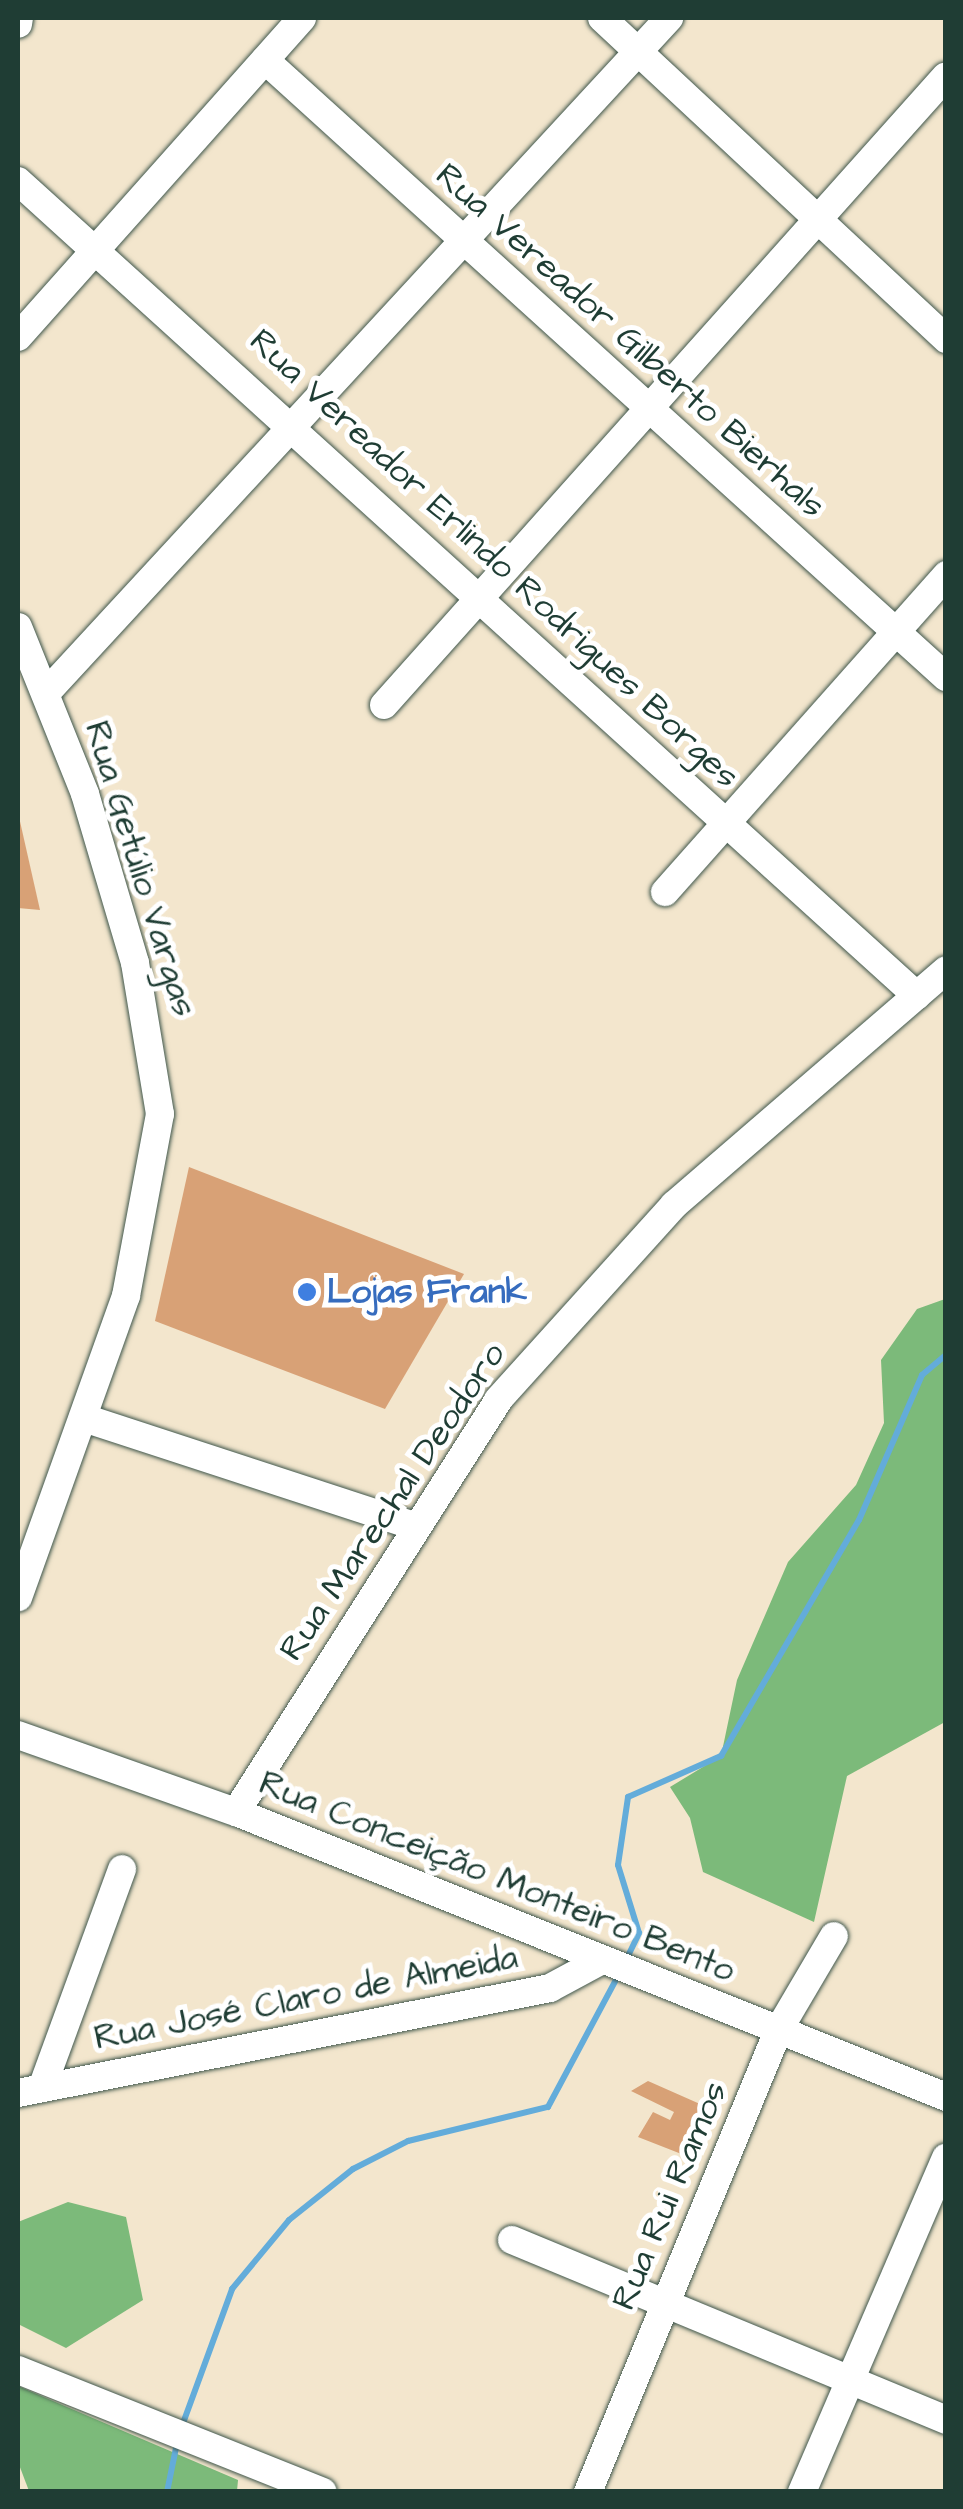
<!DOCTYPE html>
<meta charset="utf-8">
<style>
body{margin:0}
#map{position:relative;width:963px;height:2509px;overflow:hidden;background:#f3e6cd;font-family:"Architects Daughter",sans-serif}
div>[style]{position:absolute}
.forest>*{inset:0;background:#7cba7a}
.stream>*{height:6px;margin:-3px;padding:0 3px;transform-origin:3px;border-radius:3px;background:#63acda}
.building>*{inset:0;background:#d8a176}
.roads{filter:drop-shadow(0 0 2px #3f564b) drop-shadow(0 0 2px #3f564b)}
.minor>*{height:28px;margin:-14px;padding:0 14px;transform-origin:14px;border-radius:14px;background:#fff}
.dots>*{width:28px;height:28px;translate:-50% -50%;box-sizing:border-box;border:5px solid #fff;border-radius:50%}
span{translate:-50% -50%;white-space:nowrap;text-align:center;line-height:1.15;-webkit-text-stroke:10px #fff;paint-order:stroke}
.street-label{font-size:35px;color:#1f3d34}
.shop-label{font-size:35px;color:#366cbe;font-weight:700}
.left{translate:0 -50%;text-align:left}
.frame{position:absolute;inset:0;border:20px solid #1f3d34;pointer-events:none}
</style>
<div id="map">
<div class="forest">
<div style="clip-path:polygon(945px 1299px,945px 1722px,847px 1776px,814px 1922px,703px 1872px,690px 1818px,670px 1787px,721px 1756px,737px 1680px,788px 1562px,856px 1485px,884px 1423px,881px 1360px,917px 1309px)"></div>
<div style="clip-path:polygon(68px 2202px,126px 2217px,143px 2300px,66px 2348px,18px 2324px,18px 2222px)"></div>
<div style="clip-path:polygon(18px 2386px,238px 2480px,237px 2491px,29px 2491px,18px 2462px)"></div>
</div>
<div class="stream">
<div style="left:626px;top:1960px;width:30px;rotate:-64deg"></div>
<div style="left:639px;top:1933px;width:71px;rotate:-107.2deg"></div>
<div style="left:618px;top:1865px;width:69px;rotate:-81.6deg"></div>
<div style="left:628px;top:1797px;width:102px;rotate:-23.8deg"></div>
<div style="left:721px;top:1756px;width:273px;rotate:-59.7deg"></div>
<div style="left:859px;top:1520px;width:158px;rotate:-66.5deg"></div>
<div style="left:922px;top:1375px;width:31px;rotate:-40deg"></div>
<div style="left:182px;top:2426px;width:146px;rotate:-69.9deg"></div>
<div style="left:232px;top:2289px;width:89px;rotate:-50.4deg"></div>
<div style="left:289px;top:2220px;width:82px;rotate:-38.6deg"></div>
<div style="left:353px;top:2169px;width:62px;rotate:-27deg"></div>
<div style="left:408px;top:2141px;width:144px;rotate:-13.7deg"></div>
<div style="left:548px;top:2107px;width:149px;rotate:-61.9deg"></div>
<div style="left:167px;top:2492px;width:50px;rotate:-78.5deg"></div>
</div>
<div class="building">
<div style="clip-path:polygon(19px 817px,40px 910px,18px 908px)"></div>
<div style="clip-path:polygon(189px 1167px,464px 1274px,385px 1409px,155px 1321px)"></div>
<div style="clip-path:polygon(648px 2081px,700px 2104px,708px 2123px,697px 2147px,689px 2143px,684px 2155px,638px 2137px,653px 2112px,670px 2120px,674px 2112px,631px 2091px)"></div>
</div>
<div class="roads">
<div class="minor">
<div style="left:602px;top:18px;width:471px;rotate:43deg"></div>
<div style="left:18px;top:24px;width:6px;rotate:-81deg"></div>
<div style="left:265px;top:60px;width:919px;rotate:42.18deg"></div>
<div style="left:18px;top:181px;width:1213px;rotate:42.19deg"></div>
<div style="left:18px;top:337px;width:427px;rotate:-48.3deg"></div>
<div style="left:18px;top:627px;width:180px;rotate:68.1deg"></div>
<div style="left:85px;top:794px;width:176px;rotate:73.5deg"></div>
<div style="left:135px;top:963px;width:153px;rotate:80.6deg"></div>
<div style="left:160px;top:1114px;width:185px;rotate:100.6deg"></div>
<div style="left:126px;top:1296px;width:320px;rotate:109.7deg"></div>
<div style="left:46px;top:693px;width:919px;rotate:-47.29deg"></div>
<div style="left:384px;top:705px;width:843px;rotate:-48.22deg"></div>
<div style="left:665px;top:892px;width:424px;rotate:-48.4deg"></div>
<div style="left:87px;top:1419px;width:344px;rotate:18.1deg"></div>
<div style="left:18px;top:1735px;width:231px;rotate:19.5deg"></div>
<div style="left:236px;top:1812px;width:765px;rotate:21.87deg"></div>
<div style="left:236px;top:1812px;width:488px;rotate:-57.5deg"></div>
<div style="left:498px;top:1400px;width:263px;rotate:-47.9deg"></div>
<div style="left:674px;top:1205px;width:359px;rotate:-40.8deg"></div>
<div style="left:42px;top:2088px;width:233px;rotate:-69.9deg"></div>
<div style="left:18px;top:2093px;width:542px;rotate:-11.16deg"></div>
<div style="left:550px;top:1988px;width:59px;rotate:-28.3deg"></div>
<div style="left:512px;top:2240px;width:470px;rotate:22.5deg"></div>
<div style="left:18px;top:2370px;width:328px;rotate:21.8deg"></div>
<div style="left:588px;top:2492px;width:499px;rotate:-67.6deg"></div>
<div style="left:778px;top:2031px;width:110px;rotate:-59.5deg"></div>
<div style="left:802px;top:2492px;width:364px;rotate:-66.7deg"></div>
</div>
</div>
<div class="dots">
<div style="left:307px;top:1292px;background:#3f7fe0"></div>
</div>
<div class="street-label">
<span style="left:630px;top:341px;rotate:42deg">Rua Vereador Gilberto Bierhals</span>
<span style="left:494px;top:559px;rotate:43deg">Rua Vereador Erlindo Rodrigues Borges</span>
<span style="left:140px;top:869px;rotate:73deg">Rua Getúlio Vargas</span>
<span style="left:393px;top:1502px;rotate:-56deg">Rua Marechal Deodoro</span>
<span style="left:497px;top:1877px;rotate:22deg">Rua Conceição Monteiro Bento</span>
<span style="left:306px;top:1998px;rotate:-11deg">Rua José Claro de Almeida</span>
<span style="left:670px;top:2196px;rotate:-67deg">Rua Rui Ramos</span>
</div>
<div class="shop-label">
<span class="left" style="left:327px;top:1292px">Lojas Frank</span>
</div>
<div class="frame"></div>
</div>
